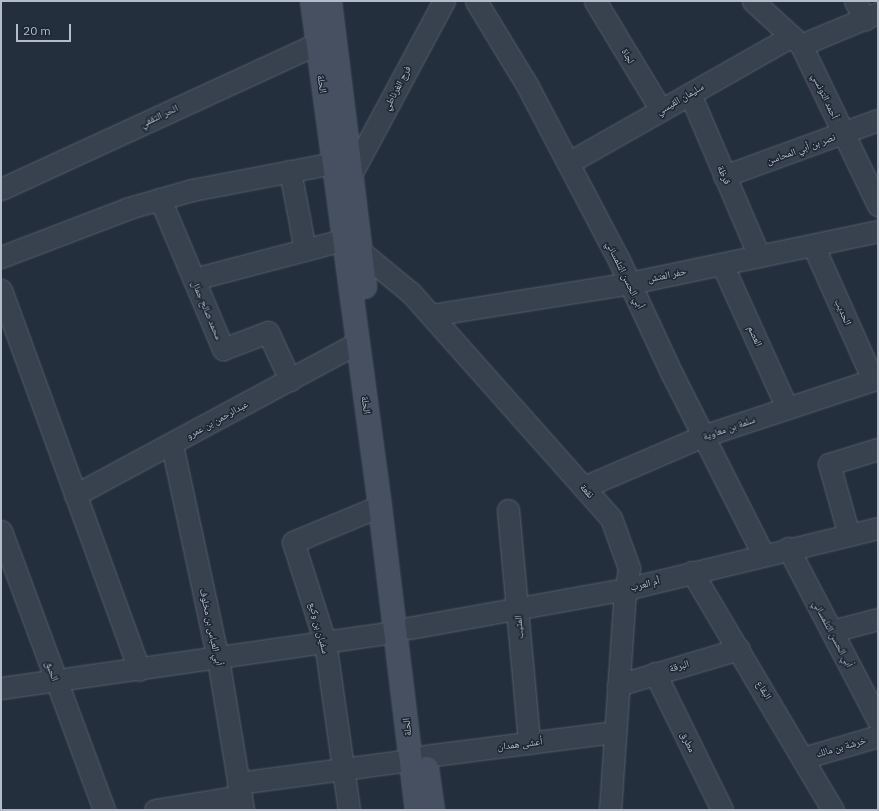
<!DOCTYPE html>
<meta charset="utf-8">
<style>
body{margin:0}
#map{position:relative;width:879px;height:811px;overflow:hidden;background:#242f3e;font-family:"IBM Plex Sans","Noto Naskh Arabic",sans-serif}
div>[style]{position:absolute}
.roads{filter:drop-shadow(0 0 1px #565f6c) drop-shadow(0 0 1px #565f6c)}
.minor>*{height:21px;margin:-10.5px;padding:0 10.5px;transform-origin:10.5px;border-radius:10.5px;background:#38414e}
.secondary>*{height:22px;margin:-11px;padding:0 11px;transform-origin:11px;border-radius:11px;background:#465061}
span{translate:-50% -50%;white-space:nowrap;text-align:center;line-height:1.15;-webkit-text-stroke:3px #1d2633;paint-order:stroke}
.street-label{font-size:10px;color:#b4bcc9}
.frame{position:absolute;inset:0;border:2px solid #b4bcc9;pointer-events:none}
.scale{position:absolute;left:16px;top:24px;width:55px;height:18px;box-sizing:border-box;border:2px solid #b4bcc9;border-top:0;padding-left:5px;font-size:12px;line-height:14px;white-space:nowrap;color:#b4bcc9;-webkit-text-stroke:3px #1d2633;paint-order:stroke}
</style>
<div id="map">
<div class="roads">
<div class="minor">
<div style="left:476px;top:1px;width:98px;rotate:58.7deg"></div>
<div style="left:527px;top:85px;width:198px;rotate:62.3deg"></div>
<div style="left:619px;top:260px;width:126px;rotate:65.1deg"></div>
<div style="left:672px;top:374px;width:202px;rotate:63.2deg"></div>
<div style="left:595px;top:1px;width:127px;rotate:58.8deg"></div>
<div style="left:753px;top:1px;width:65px;rotate:42.5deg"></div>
<div style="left:801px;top:45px;width:178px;rotate:64.3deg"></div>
<div style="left:855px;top:1px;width:21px;rotate:61deg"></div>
<div style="left:801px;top:45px;width:83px;rotate:-22.6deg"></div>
<div style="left:690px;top:94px;width:176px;rotate:66.9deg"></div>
<div style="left:568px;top:163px;width:257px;rotate:-29.6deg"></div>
<div style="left:290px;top:171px;width:80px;rotate:79.2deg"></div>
<div style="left:350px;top:176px;width:199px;rotate:-61.8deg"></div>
<div style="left:724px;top:176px;width:164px;rotate:-20deg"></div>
<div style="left:1px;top:189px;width:347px;rotate:-24.7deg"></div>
<div style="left:160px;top:199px;width:163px;rotate:67.2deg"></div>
<div style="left:223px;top:349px;width:48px;rotate:-20.7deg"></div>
<div style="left:268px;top:332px;width:53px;rotate:65.4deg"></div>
<div style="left:813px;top:245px;width:148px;rotate:66deg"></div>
<div style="left:360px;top:251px;width:66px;rotate:39.5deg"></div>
<div style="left:411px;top:293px;width:301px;rotate:48.4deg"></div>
<div style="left:611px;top:518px;width:53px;rotate:70.2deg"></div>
<div style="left:629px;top:568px;width:37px;rotate:98deg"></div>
<div style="left:624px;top:605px;width:205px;rotate:93.9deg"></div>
<div style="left:1px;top:257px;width:137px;rotate:-20.9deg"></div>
<div style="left:129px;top:208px;width:66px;rotate:-15.9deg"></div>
<div style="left:192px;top:190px;width:144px;rotate:-10.8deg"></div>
<div style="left:722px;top:264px;width:158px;rotate:65.7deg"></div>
<div style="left:194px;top:279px;width:154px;rotate:-14.7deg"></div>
<div style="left:1px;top:290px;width:404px;rotate:70deg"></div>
<div style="left:431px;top:315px;width:202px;rotate:-9.1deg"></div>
<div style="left:630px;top:283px;width:253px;rotate:-11.8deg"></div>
<div style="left:172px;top:445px;width:219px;rotate:77.9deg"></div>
<div style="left:218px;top:659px;width:153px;rotate:80.6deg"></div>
<div style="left:584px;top:487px;width:129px;rotate:-23.2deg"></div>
<div style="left:703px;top:436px;width:184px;rotate:-18.3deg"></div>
<div style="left:75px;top:495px;width:320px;rotate:-28.3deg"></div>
<div style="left:508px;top:510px;width:234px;rotate:84.8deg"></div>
<div style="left:1px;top:531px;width:297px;rotate:69.7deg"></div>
<div style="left:849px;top:535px;width:74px;rotate:-105.7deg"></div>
<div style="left:829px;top:464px;width:51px;rotate:-17deg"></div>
<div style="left:788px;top:548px;width:194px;rotate:62.4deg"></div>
<div style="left:692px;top:572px;width:277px;rotate:59.4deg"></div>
<div style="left:409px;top:628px;width:220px;rotate:-10.2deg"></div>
<div style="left:626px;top:589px;width:259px;rotate:-13.6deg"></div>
<div style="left:832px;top:631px;width:48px;rotate:-14.6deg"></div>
<div style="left:655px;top:673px;width:153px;rotate:63.9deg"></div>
<div style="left:618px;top:685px;width:126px;rotate:-16.6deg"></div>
<div style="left:1px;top:688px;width:398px;rotate:-8.1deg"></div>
<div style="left:425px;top:756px;width:192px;rotate:-7.2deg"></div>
<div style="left:803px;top:758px;width:78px;rotate:-16.3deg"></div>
<div style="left:238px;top:783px;width:175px;rotate:-7.6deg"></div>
<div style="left:155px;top:810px;width:87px;rotate:-9.2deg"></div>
<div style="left:349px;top:810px;width:170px;rotate:-98.1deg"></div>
<div style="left:325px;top:642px;width:105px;rotate:-107.7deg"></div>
<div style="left:293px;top:542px;width:94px;rotate:-22.5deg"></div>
</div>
<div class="secondary">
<div style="left:312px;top:1px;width:510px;rotate:82.33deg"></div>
<div style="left:380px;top:506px;width:306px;rotate:83.1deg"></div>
<div style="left:330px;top:1px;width:288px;rotate:83deg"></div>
<div style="left:427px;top:768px;width:42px;rotate:81.9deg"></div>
</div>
</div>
<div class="street-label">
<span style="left:628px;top:56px;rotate:59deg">لجاة</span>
<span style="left:322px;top:84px;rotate:82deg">الحلة</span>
<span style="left:397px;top:88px;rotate:-62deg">فرج الغرناطي</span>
<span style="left:825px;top:96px;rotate:65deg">أحمد التونسي</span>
<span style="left:680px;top:99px;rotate:-30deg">سليمان القيسي</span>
<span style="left:159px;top:116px;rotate:-25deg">الحر الثقفي</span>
<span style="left:801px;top:149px;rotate:-20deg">نصر بن أبي المحاسن</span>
<span style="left:724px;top:175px;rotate:67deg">قرظة</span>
<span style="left:625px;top:275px;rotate:64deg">أبي الحسن التلمساني</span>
<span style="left:667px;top:275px;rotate:-12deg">حفر العتش</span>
<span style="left:207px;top:310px;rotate:67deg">محمد صالح جمال</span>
<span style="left:843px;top:312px;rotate:66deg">الحديب</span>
<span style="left:755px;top:336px;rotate:66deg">العصم</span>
<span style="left:366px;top:405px;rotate:82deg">الحلة</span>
<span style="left:217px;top:420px;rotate:-29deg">عبدالرحمن بن عمرو</span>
<span style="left:729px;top:428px;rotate:-19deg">سلمة بن معاوية</span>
<span style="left:587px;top:491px;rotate:48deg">نقعة</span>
<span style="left:645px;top:584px;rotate:-14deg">أم العرب</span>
<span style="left:211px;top:627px;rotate:78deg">أبي العباس بن مخلوف</span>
<span style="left:519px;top:627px;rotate:-95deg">المثيب</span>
<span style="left:319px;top:628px;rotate:75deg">سفيان بن وكيع</span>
<span style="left:833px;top:634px;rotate:62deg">أبي الحسن التلمساني</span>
<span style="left:679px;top:666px;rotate:-16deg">البرقة</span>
<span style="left:52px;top:671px;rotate:70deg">الحبق</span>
<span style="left:764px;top:690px;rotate:59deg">البقاع</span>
<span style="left:407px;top:727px;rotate:-96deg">الحلة</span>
<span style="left:688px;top:742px;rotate:64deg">مطرق</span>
<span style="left:520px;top:744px;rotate:-7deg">أعشى همدان</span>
<span style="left:841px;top:747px;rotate:-16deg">خرشة بن مالك</span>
</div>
<div class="frame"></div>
<div class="scale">20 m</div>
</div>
